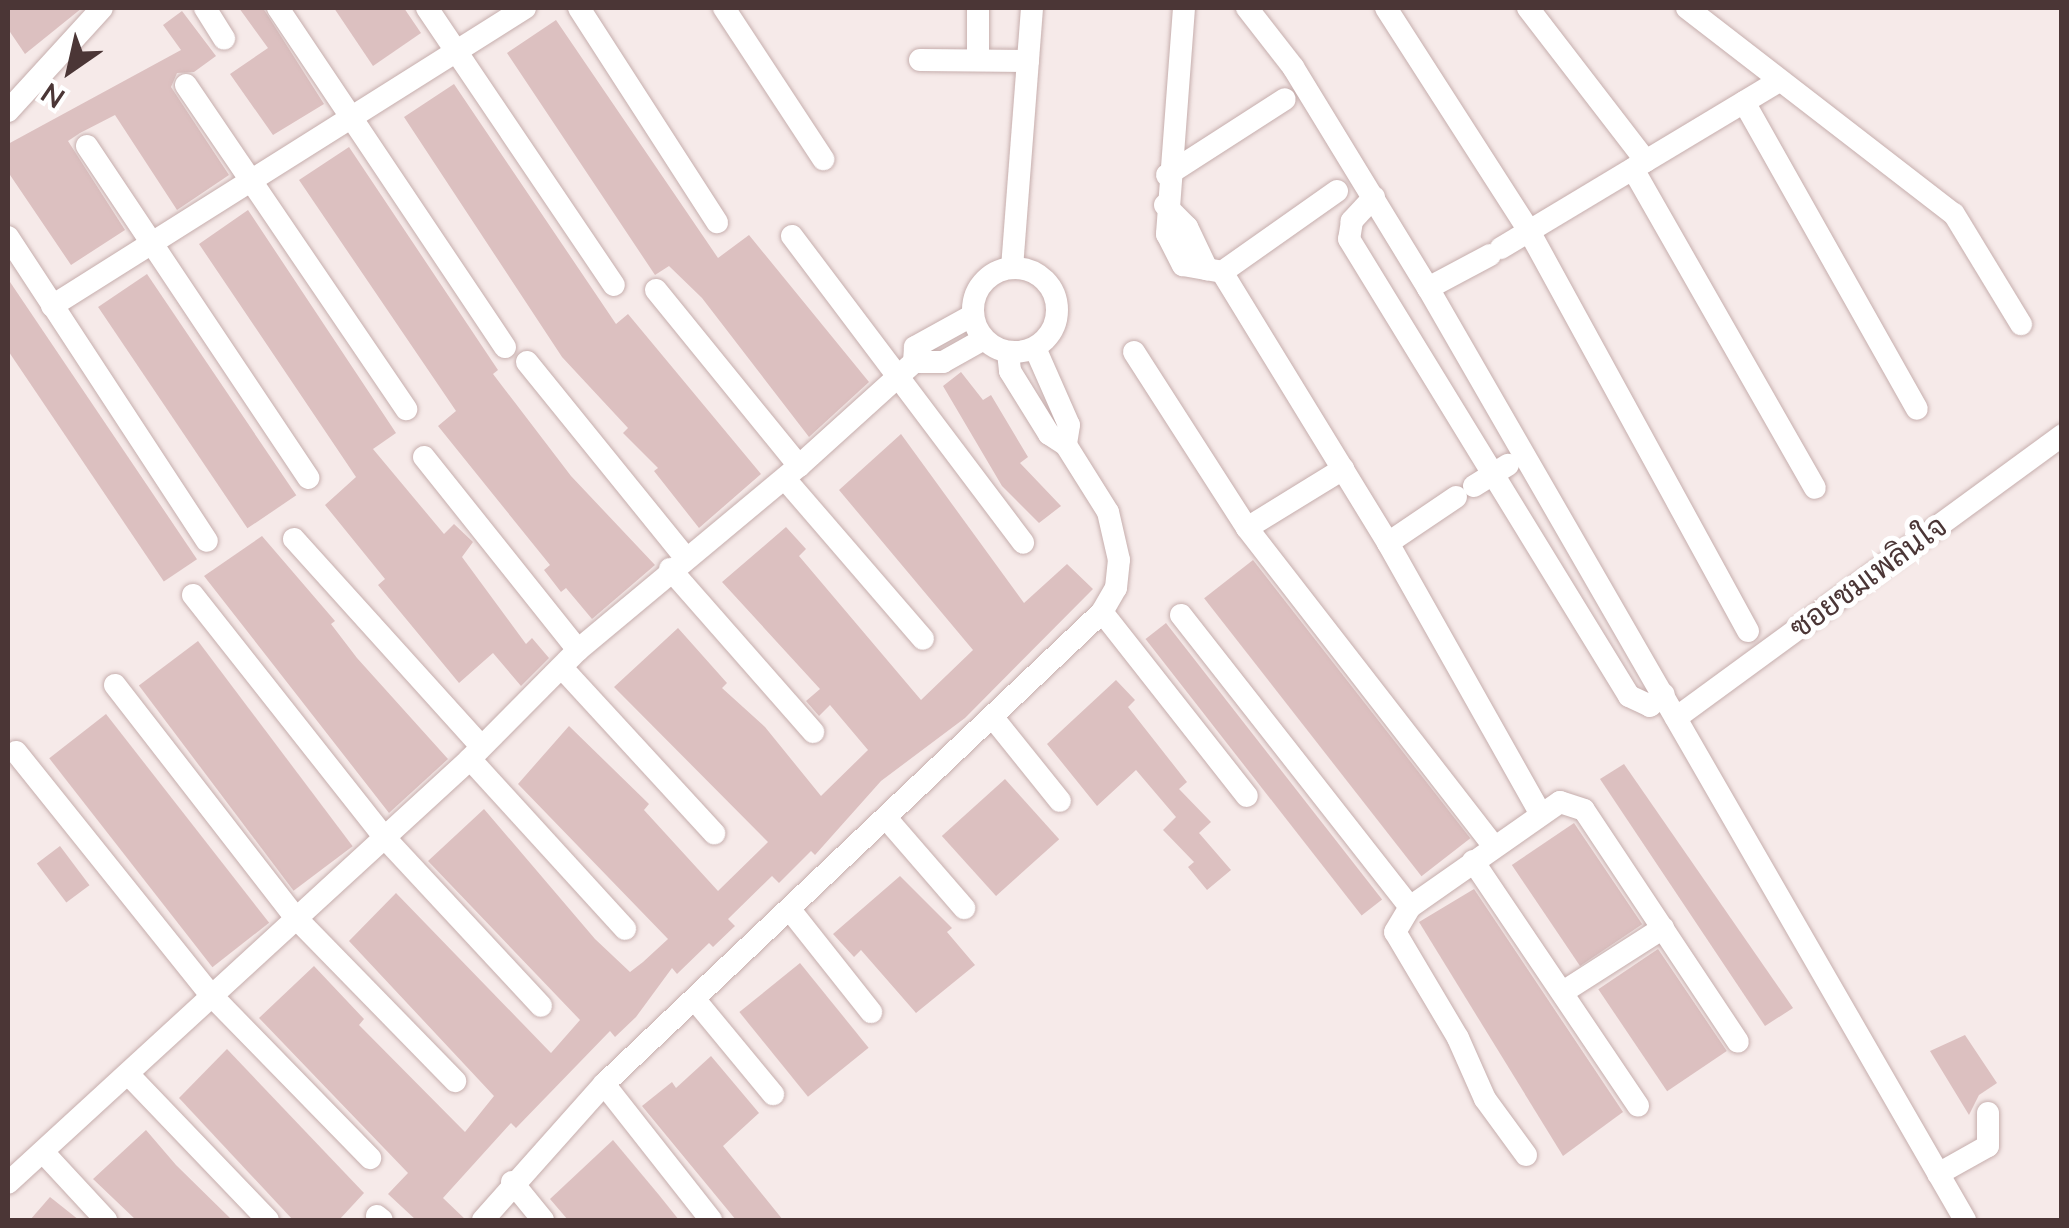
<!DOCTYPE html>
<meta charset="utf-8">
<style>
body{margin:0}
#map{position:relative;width:2069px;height:1228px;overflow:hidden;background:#f6eae9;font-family:"Nunito Sans",Sarabun,sans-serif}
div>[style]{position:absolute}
.building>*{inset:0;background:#dcc0c0;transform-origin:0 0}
.roads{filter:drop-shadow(0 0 2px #c6aead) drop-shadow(0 0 2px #c6aead)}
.minor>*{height:22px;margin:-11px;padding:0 11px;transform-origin:11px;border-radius:11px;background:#fff}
.minor>.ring{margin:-11px;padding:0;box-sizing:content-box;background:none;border:22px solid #fff;border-radius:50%}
span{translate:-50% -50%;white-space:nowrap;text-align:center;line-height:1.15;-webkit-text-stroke:10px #fff;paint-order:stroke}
.street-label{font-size:30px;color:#4b3636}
.frame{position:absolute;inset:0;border:10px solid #4b3636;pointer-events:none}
.north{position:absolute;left:20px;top:20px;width:100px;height:100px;-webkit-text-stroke:8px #fff;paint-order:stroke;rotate:214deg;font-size:28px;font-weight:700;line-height:40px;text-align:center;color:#4b3636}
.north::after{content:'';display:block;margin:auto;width:35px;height:45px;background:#4b3636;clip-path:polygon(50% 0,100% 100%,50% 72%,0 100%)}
</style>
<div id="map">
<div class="building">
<div style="clip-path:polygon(8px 8px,82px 8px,25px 54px,8px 29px)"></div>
<div style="clip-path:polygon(239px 8px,263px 8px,324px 104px,273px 135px,230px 74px,268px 48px)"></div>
<div style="clip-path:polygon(334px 8px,404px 8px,421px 33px,373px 66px)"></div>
<div style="clip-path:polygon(182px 11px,216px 56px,194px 72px,177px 73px,171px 87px,229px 175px,177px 210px,115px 115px,80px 133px,68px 141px,125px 230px,71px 265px,8px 172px,8px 144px,181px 50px,163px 25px)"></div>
<div style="clip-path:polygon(556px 20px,718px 258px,749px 235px,869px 382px,809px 437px,702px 298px,669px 266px,655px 275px,507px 53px)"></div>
<div style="clip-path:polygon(454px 84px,616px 324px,628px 314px,761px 474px,699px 528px,654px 471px,658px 468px,623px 433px,628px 428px,562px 357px,404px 117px)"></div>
<div style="clip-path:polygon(349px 147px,498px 370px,493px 374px,571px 476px,655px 565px,592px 619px,566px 588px,561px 592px,544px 570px,550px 565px,438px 426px,456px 411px,299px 180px)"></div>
<div style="clip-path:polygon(248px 210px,396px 433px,373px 449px,444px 534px,454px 524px,473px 542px,462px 557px,526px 644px,532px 638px,549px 658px,521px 686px,493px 653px,459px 683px,378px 585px,385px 579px,325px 505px,356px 477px,199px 244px)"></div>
<div style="left:147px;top:274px;width:267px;height:59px;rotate:56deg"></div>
<div style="left:8px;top:279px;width:338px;height:40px;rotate:56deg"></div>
<div style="clip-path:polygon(961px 372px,983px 400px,991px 395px,1028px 457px,1020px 463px,1061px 506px,1039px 523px,1002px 486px,943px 386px)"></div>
<div style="clip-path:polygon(901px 434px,1024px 603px,1067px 564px,1093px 589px,965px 718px,881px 781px,815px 855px,811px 851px,779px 883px,772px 876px,728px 919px,735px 926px,713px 947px,709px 943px,677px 974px,672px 968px,636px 1017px,615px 1037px,610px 1031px,516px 1128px,511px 1123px,443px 1198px,466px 1220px,416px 1220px,388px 1194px,408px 1173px,259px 1018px,314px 966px,364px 1019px,359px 1025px,465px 1132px,494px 1096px,349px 941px,396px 893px,551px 1053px,580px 1020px,428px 861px,484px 809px,595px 939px,630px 972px,643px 962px,668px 939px,518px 784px,569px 726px,649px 804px,644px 810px,718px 891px,768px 842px,614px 687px,678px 628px,727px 683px,722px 688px,765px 727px,821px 796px,868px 750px,830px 705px,819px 716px,806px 701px,820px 689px,722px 582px,786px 527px,806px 549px,799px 556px,921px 700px,973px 650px,839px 490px)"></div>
<div style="clip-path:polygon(262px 536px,335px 621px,331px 624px,357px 658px,448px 759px,389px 813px,204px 576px)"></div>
<div style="left:1253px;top:560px;width:353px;height:62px;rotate:52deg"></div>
<div style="left:1166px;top:623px;width:351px;height:26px;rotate:52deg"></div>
<div style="left:198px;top:641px;width:257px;height:74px;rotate:53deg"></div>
<div style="clip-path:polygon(1116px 680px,1135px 700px,1128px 707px,1187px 782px,1179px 789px,1211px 822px,1199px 833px,1231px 870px,1207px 890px,1188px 867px,1194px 862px,1163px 830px,1176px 817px,1136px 770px,1097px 806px,1047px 744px)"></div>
<div style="left:106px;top:714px;width:265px;height:72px;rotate:52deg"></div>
<div style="clip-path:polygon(1624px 764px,1793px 1008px,1765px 1026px,1600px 779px)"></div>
<div style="left:1005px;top:779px;width:81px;height:85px;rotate:48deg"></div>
<div style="left:1574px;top:823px;width:122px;height:75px;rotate:56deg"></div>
<div style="left:60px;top:846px;width:49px;height:29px;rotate:53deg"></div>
<div style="clip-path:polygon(900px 876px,952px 928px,947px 932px,975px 965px,916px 1013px,861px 950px,854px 957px,833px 934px)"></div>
<div style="clip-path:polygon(1474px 889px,1623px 1112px,1563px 1156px,1419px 922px)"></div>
<div style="left:1658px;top:949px;width:123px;height:72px;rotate:56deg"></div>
<div style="left:800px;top:963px;width:109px;height:78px;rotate:51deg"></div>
<div style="clip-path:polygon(1965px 1035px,1997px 1083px,1979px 1095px,1969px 1115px,1930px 1051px)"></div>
<div style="clip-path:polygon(227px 1049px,364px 1193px,339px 1220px,293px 1220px,179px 1098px)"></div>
<div style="clip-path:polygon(711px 1056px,759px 1113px,723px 1146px,783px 1220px,736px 1220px,642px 1106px,672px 1082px,676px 1088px)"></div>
<div style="clip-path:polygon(146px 1130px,176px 1165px,232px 1220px,136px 1220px,93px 1179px)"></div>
<div style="clip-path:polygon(613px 1140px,659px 1195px,679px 1220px,568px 1220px,550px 1199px)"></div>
<div style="clip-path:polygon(50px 1197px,79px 1220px,30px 1220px)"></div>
</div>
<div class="roads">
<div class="minor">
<div style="left:205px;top:8px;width:36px;rotate:58deg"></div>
<div style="left:278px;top:8px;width:408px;rotate:56.2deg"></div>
<div style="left:427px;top:8px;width:334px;rotate:56deg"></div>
<div style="left:579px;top:8px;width:255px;rotate:57.2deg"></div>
<div style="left:724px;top:8px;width:181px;rotate:56.7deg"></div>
<div style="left:1184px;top:8px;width:227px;rotate:94.3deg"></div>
<div style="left:1167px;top:234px;width:35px;rotate:63deg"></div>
<div style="left:1183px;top:265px;width:40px;rotate:10deg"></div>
<div style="left:1247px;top:8px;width:75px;rotate:52.1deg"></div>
<div style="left:1293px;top:67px;width:259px;rotate:58.6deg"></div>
<div style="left:1428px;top:288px;width:1076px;rotate:60.05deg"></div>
<div style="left:1386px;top:8px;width:265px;rotate:57.3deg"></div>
<div style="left:1529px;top:231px;width:456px;rotate:61.3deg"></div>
<div style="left:1528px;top:8px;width:193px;rotate:52.4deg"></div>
<div style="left:1687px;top:8px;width:337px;rotate:37.7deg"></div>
<div style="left:1954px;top:214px;width:129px;rotate:58.7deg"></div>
<div style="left:978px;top:58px;width:50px;rotate:-90deg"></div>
<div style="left:920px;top:60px;width:108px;rotate:0.5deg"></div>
<div style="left:186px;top:85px;width:392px;rotate:55.8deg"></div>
<div style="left:1744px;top:102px;width:352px;rotate:60.6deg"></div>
<div style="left:8px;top:111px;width:139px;rotate:-47.6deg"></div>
<div style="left:87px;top:146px;width:399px;rotate:56.3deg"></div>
<div style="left:1633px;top:169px;width:367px;rotate:60.3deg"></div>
<div style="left:1167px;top:175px;width:140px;rotate:-32.8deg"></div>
<div style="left:1337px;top:191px;width:141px;rotate:144.8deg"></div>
<div style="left:1222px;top:272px;width:318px;rotate:58.5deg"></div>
<div style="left:1388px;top:543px;width:310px;rotate:60.6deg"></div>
<div style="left:1374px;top:197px;width:33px;rotate:133deg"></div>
<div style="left:1352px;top:221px;width:18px;rotate:99deg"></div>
<div style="left:1349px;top:239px;width:536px;rotate:58.5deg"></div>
<div style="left:1629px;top:696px;width:23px;rotate:25deg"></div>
<div style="left:1650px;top:706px;width:18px;rotate:-41deg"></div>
<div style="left:1165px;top:205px;width:31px;rotate:45deg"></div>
<div style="left:1187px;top:227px;width:47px;rotate:64.5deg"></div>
<div style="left:792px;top:236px;width:384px;rotate:53deg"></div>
<div style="left:8px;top:237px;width:363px;rotate:56.8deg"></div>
<div style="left:1501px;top:248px;width:324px;rotate:-31deg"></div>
<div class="ring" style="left:973px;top:268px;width:62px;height:62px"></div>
<div style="left:1012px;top:268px;width:261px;rotate:-85.6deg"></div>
<div style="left:1428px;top:288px;width:70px;rotate:-28deg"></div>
<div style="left:656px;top:290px;width:227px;rotate:50.9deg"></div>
<div style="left:52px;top:306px;width:559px;rotate:-32.21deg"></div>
<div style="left:1035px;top:348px;width:84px;rotate:66.2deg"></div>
<div style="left:1069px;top:425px;width:20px;rotate:99deg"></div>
<div style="left:1134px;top:352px;width:209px;rotate:57.3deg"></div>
<div style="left:1247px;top:528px;width:403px;rotate:52.2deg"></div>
<div style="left:527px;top:362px;width:250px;rotate:51deg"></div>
<div style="left:914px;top:362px;width:29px"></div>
<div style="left:943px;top:362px;width:47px;rotate:-29.3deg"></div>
<div style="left:424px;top:457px;width:247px;rotate:51.4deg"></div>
<div style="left:785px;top:479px;width:211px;rotate:49.2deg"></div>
<div style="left:1474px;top:486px;width:40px;rotate:-32deg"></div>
<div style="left:1247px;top:528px;width:113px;rotate:-31.6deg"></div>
<div style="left:294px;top:539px;width:279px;rotate:47.9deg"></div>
<div style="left:1388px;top:543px;width:82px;rotate:-34.1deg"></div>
<div style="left:670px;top:569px;width:217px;rotate:48.7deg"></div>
<div style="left:193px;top:595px;width:310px;rotate:51.7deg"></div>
<div style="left:385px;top:838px;width:229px;rotate:47.1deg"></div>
<div style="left:1102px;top:612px;width:234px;rotate:51.8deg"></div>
<div style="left:1181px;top:615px;width:371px;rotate:51.9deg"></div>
<div style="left:564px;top:670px;width:222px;rotate:47.4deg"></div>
<div style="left:115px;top:685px;width:295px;rotate:52.2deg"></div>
<div style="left:296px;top:918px;width:228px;rotate:45.7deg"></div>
<div style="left:1676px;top:718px;width:479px;rotate:-36.2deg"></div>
<div style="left:994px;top:719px;width:105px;rotate:51.2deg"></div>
<div style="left:16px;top:752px;width:312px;rotate:51.3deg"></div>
<div style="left:211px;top:995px;width:228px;rotate:45.7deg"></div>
<div style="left:470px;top:759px;width:230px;rotate:47.6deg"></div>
<div style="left:887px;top:819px;width:118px;rotate:49.1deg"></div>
<div style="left:1473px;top:861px;width:295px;rotate:56deg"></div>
<div style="left:791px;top:911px;width:129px;rotate:51.6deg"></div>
<div style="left:1563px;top:992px;width:119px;rotate:-32.6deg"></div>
<div style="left:696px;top:1001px;width:121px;rotate:50.4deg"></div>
<div style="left:128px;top:1074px;width:202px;rotate:46.2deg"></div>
<div style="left:604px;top:1084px;width:173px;rotate:51.8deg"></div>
<div style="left:43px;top:1152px;width:93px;rotate:47.2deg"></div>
<div style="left:1526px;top:1155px;width:69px;rotate:-126.2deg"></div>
<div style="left:1485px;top:1099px;width:67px;rotate:-113.9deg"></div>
<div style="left:1458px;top:1038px;width:123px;rotate:-120.7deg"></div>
<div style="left:1395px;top:932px;width:29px;rotate:-59deg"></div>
<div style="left:1410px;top:907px;width:183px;rotate:-35deg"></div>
<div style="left:1560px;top:802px;width:25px;rotate:18deg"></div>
<div style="left:1584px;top:810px;width:278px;rotate:56.4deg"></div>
<div style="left:1938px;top:1174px;width:57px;rotate:-29.2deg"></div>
<div style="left:1988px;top:1146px;width:33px;rotate:-90deg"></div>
<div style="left:512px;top:1182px;width:49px;rotate:50.8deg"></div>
<div style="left:8px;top:1183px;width:627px;rotate:-42.54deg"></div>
<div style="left:470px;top:759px;width:153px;rotate:-45.3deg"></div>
<div style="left:578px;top:650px;width:288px;rotate:-39.8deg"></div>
<div style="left:799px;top:466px;width:155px;rotate:-42.1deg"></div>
<div style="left:914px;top:362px;width:15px;rotate:-86deg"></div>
<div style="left:915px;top:347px;width:66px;rotate:-28.9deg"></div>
<div style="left:377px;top:1216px;width:6px;rotate:39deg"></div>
<div style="left:483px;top:1220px;width:182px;rotate:-48.3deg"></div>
<div style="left:604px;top:1084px;width:686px;rotate:-43.46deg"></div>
<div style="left:1102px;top:612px;width:28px;rotate:-60deg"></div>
<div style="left:1116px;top:588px;width:28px;rotate:-84deg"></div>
<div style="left:1119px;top:560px;width:49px;rotate:-102.9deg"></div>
<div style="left:1108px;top:512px;width:79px;rotate:-122.1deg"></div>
<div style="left:1066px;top:445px;width:20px;rotate:-147deg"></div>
<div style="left:1049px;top:434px;width:74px;rotate:-121.8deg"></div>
<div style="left:1010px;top:371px;width:19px;rotate:-96deg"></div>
</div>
</div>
<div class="street-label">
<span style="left:1869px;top:578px;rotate:-36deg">ซอยชมเพลินใจ</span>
</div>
<div class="frame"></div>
<div class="north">N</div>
</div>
